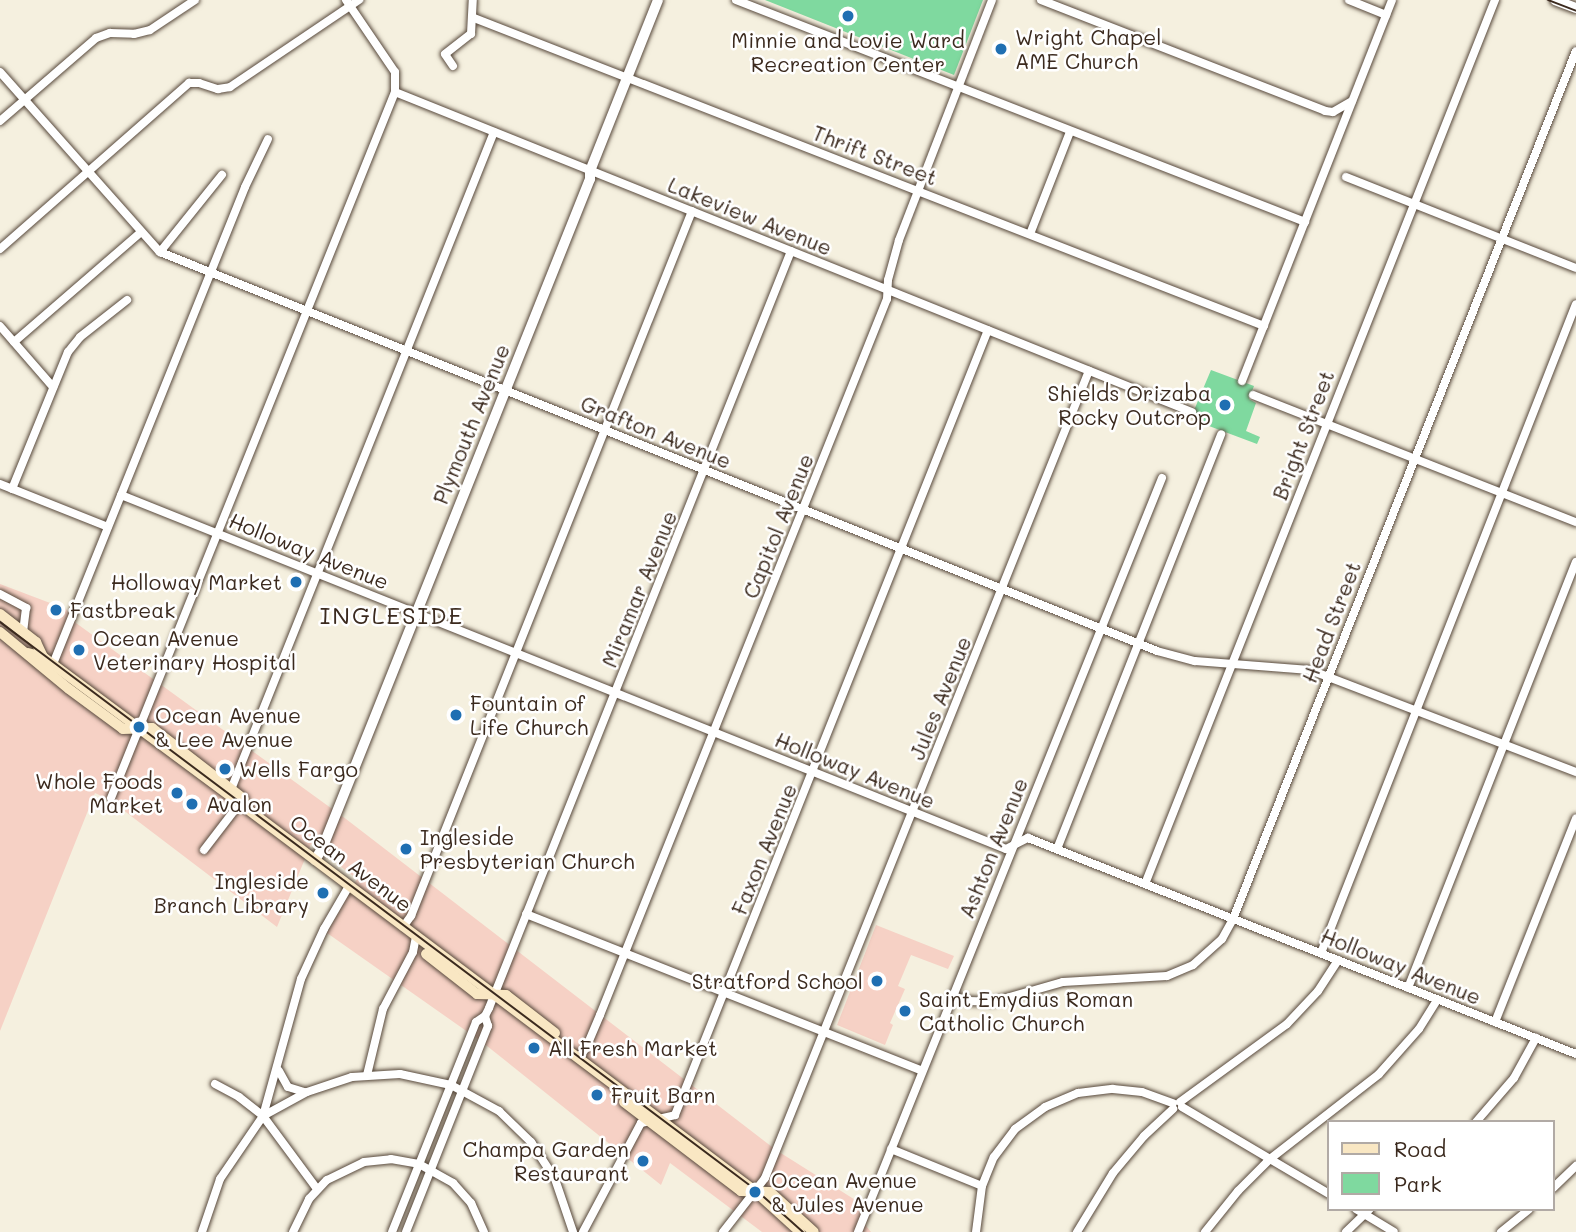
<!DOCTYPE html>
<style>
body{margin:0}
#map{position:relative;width:1576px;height:1232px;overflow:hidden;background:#f5f0df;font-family:Mali,sans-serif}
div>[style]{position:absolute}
.built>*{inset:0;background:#f6d1c5}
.green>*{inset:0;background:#7fd99f}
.roads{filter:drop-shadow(0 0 2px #57483b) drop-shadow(0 0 2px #57483b)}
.minor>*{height:8px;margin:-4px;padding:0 4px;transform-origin:4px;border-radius:4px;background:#fff}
.tertiary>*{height:10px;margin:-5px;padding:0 5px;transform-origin:5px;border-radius:5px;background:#fff}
.secondary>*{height:10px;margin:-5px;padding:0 5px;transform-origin:5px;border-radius:5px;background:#f9e7c3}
.tram>*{height:2px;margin:-1px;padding:0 1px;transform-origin:1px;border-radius:1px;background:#3b2a1e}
.dots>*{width:19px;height:19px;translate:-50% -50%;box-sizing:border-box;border:4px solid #fff;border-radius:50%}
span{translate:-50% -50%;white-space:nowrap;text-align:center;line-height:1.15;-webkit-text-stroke:5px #fff;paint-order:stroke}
.poi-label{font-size:21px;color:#3b2a1e}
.left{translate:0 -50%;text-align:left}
.right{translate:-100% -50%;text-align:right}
.street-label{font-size:21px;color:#3b2a1e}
.quarter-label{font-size:24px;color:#3b2a1e;letter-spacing:2px}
.legend{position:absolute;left:1327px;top:1120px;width:228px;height:91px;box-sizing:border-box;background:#fff;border:2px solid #b1aaa5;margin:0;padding:9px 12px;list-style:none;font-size:21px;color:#3b2a1e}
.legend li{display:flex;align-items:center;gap:14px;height:35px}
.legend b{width:35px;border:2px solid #b1aaa5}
</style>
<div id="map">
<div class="built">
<div style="clip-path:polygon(0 584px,66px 609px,76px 623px,346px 819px,776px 1150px,868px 1208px,863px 1222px,871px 1232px,762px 1232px,670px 1163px,661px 1185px,482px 1042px,327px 933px,357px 879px,311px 844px,277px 927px,110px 800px,95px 793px,0 1031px)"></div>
<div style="clip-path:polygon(876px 925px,954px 956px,948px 969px,911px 955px,898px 986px,905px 989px,890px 1023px,893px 1025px,885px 1045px,837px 1025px)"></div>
</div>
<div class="green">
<div style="clip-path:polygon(765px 0,983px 0,954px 75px)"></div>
<div style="clip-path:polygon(1211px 370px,1254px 386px,1249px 399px,1256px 403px,1246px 431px,1260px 437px,1257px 444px,1201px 423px,1202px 419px,1192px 415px)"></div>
</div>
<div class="roads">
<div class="minor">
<div style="left:346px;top:0;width:87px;rotate:55.8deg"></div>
<div style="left:395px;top:72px;width:20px;rotate:90deg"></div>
<div style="left:395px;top:92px;width:859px;rotate:21.88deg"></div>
<div style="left:736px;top:0;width:611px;rotate:21.31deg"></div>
<div style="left:1041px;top:0;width:305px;rotate:21.3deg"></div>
<div style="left:1325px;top:111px;width:8px;rotate:7deg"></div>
<div style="left:1333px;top:112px;width:22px;rotate:-30deg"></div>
<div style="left:1349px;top:0;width:40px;rotate:22deg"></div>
<div style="left:474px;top:18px;width:848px;rotate:21.3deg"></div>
<div style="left:453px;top:66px;width:14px;rotate:-124deg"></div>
<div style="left:445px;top:54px;width:33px;rotate:-38deg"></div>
<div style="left:471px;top:34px;width:34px;rotate:-87deg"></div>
<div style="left:0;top:72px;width:241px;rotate:48.4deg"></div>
<div style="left:160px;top:252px;width:1074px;rotate:21.81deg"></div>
<div style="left:1157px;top:651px;width:39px;rotate:15deg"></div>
<div style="left:1195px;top:661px;width:115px;rotate:4.5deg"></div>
<div style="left:1310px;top:670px;width:285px;rotate:21deg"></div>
<div style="left:0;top:121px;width:127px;rotate:-40.8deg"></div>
<div style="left:96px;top:38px;width:15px;rotate:-20deg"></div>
<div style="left:110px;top:33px;width:24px;rotate:2deg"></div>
<div style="left:134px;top:34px;width:16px;rotate:-14deg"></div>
<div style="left:150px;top:30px;width:54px;rotate:-33.7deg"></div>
<div style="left:1346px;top:177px;width:247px;rotate:21.6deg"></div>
<div style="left:1030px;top:234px;width:110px;rotate:-68.6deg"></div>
<div style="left:0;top:249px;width:252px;rotate:-41.3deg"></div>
<div style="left:189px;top:83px;width:10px"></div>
<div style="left:199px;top:83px;width:20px;rotate:18deg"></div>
<div style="left:218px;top:89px;width:12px;rotate:-9deg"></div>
<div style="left:230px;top:87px;width:156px;rotate:-34deg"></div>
<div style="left:160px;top:252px;width:99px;rotate:-51.2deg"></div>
<div style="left:0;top:326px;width:81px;rotate:49deg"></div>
<div style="left:14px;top:342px;width:167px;rotate:-40.9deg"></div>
<div style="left:1242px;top:381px;width:409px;rotate:-68.5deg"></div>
<div style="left:1253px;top:395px;width:347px;rotate:21.5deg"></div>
<div style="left:0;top:484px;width:116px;rotate:21.7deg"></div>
<div style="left:12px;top:489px;width:148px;rotate:-67.8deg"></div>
<div style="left:68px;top:352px;width:19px;rotate:-51deg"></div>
<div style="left:80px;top:337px;width:60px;rotate:-38.2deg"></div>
<div style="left:121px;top:495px;width:953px;rotate:21.8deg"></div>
<div style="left:1006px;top:849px;width:25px;rotate:-27deg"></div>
<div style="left:1028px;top:838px;width:589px;rotate:21.51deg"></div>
<div style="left:0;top:594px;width:30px;rotate:28deg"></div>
<div style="left:26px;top:608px;width:23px;rotate:97deg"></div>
<div style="left:53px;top:664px;width:514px;rotate:-68.07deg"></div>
<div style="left:245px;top:187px;width:53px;rotate:-64.4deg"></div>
<div style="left:230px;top:792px;width:711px;rotate:-68.2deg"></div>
<div style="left:111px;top:798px;width:761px;rotate:-68.09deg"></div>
<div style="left:1057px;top:849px;width:446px;rotate:-68.4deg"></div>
<div style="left:204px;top:850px;width:59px;rotate:-52.5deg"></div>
<div style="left:1145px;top:884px;width:951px;rotate:-68.4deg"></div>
<div style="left:526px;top:914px;width:426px;rotate:21.6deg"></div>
<div style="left:403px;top:927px;width:14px;rotate:-54deg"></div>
<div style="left:411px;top:916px;width:759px;rotate:-68.27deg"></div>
<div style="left:1321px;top:953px;width:697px;rotate:-68.55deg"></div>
<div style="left:1408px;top:988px;width:458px;rotate:-68.5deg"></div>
<div style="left:952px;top:996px;width:18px;rotate:16deg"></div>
<div style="left:969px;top:1001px;width:23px;rotate:2deg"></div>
<div style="left:992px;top:1002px;width:74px;rotate:-15.7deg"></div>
<div style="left:1063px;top:982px;width:104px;rotate:-3.3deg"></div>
<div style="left:1167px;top:976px;width:28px;rotate:-23deg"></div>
<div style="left:1193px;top:965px;width:39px;rotate:-42deg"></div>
<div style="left:1222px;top:939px;width:23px;rotate:-61deg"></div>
<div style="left:1233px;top:919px;width:933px;rotate:-68.44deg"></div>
<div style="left:1495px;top:1022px;width:219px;rotate:-68.3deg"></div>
<div style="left:578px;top:1058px;width:13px;rotate:-51deg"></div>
<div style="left:586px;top:1048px;width:36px;rotate:-67deg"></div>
<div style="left:600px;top:1015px;width:771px;rotate:-68.16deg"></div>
<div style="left:887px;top:299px;width:19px;rotate:-87deg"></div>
<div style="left:888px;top:280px;width:41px;rotate:-74.6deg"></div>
<div style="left:899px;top:240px;width:257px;rotate:-68.8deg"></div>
<div style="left:279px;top:1071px;width:18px;rotate:61deg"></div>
<div style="left:288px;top:1087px;width:17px;rotate:17deg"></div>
<div style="left:367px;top:1075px;width:68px;rotate:-76.4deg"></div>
<div style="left:383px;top:1009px;width:64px;rotate:-62.2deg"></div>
<div style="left:413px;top:952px;width:15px;rotate:-79deg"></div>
<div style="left:215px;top:1084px;width:27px;rotate:28deg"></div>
<div style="left:239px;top:1097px;width:31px;rotate:38deg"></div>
<div style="left:263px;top:1116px;width:91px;rotate:53.5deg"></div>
<div style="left:1180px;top:1102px;width:132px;rotate:-36.1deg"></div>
<div style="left:1287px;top:1024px;width:45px;rotate:-46.8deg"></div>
<div style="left:1318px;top:991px;width:37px;rotate:-57deg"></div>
<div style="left:1182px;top:1107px;width:171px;rotate:30.6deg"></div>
<div style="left:263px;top:1116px;width:50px;rotate:-28.6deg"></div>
<div style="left:307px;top:1092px;width:47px;rotate:-18.4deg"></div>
<div style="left:352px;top:1077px;width:48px;rotate:-3.6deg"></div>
<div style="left:400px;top:1074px;width:52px;rotate:12.2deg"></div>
<div style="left:451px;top:1085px;width:55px;rotate:28.4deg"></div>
<div style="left:499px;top:1111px;width:45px;rotate:44.1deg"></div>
<div style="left:531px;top:1142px;width:44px;rotate:57deg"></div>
<div style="left:555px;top:1179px;width:56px;rotate:71.2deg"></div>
<div style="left:1476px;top:1122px;width:58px;rotate:-49.2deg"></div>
<div style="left:1514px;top:1078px;width:46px;rotate:-61.2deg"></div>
<div style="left:891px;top:1149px;width:98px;rotate:22.1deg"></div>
<div style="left:1553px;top:1188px;width:32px;rotate:-44deg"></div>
<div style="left:1356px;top:1209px;width:44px;rotate:31.2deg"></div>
<div style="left:202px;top:1232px;width:56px;rotate:-71.2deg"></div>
<div style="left:220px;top:1179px;width:76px;rotate:-55.7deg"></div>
<div style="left:263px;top:1116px;width:142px;rotate:-74.5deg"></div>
<div style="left:301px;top:979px;width:55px;rotate:-65.3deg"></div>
<div style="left:324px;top:929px;width:50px;rotate:-59.8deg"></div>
<div style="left:293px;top:1232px;width:37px;rotate:-64deg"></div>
<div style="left:309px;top:1199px;width:26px;rotate:-47deg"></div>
<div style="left:327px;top:1180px;width:41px;rotate:-25.9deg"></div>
<div style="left:364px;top:1162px;width:27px;rotate:-6deg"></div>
<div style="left:391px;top:1159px;width:28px;rotate:10deg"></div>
<div style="left:419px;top:1164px;width:39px;rotate:29deg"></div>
<div style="left:453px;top:1183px;width:27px;rotate:48deg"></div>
<div style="left:471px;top:1203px;width:32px;rotate:66deg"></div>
<div style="left:392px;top:1232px;width:226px;rotate:-68.2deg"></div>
<div style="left:476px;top:1022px;width:11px;rotate:-34deg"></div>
<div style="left:485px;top:1016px;width:9px;rotate:-63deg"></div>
<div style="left:489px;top:1008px;width:815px;rotate:-68.25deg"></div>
<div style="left:406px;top:1232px;width:222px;rotate:-68.3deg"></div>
<div style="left:488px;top:1026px;width:10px;rotate:-107deg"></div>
<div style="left:583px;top:1232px;width:123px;rotate:-62deg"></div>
<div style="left:641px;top:1123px;width:35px;rotate:-13deg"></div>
<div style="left:675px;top:1115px;width:845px;rotate:-68.26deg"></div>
<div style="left:723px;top:1232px;width:68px;rotate:-52.1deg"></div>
<div style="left:765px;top:1178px;width:870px;rotate:-68.13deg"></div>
<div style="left:858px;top:1232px;width:813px;rotate:-68.04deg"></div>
<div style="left:976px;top:1232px;width:46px;rotate:-82.6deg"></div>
<div style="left:982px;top:1186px;width:31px;rotate:-68deg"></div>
<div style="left:994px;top:1157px;width:35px;rotate:-53deg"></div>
<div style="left:1015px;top:1129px;width:37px;rotate:-36deg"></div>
<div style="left:1045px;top:1107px;width:36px;rotate:-23deg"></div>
<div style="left:1078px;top:1093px;width:35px;rotate:-7deg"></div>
<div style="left:1113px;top:1089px;width:29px;rotate:6deg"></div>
<div style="left:1142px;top:1092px;width:33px;rotate:20deg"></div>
<div style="left:1077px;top:1232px;width:69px;rotate:-58.6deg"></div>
<div style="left:1113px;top:1173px;width:48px;rotate:-50deg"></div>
<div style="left:1144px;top:1136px;width:40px;rotate:-43deg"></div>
<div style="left:1205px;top:1232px;width:53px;rotate:-51.2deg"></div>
<div style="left:1238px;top:1191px;width:45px;rotate:-45deg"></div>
<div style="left:1270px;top:1159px;width:138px;rotate:-37.9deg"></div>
<div style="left:1379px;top:1074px;width:60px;rotate:-48.4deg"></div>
<div style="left:1419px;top:1029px;width:34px;rotate:-58deg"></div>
<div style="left:1346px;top:1232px;width:33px;rotate:-44deg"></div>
<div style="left:1501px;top:1232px;width:36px;rotate:-39deg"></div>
</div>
<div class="tertiary">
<div style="left:1555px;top:0;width:22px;rotate:21deg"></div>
<div style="left:315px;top:860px;width:13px;rotate:-58deg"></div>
<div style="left:322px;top:849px;width:722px;rotate:-68.2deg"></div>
<div style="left:590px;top:179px;width:8px;rotate:-90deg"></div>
<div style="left:590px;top:171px;width:184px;rotate:-68.3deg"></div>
</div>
<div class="secondary">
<div style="left:0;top:614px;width:46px;rotate:37.9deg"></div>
<div style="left:36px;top:642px;width:17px;rotate:65deg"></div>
<div style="left:0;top:632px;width:89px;rotate:39.6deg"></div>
<div style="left:69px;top:689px;width:67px;rotate:36.5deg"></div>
<div style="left:123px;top:729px;width:29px;rotate:-2deg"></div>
<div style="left:152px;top:728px;width:116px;rotate:37.7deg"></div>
<div style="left:28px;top:653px;width:16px;rotate:15deg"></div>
<div style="left:43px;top:657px;width:253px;rotate:36.6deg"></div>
<div style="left:246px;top:808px;width:637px;rotate:36.96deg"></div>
<div style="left:755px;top:1191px;width:61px;rotate:42.3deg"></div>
<div style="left:426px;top:954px;width:65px;rotate:38.1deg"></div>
<div style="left:477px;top:994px;width:29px;rotate:2deg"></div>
<div style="left:506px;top:995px;width:62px;rotate:37.8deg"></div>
<div style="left:624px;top:1102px;width:147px;rotate:37.3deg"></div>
<div style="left:741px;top:1191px;width:29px;rotate:2deg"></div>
<div style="left:770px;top:1192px;width:59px;rotate:42.3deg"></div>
</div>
</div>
<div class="tram">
<div style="left:1548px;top:0;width:30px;rotate:21deg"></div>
<div style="left:0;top:622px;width:946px;rotate:36.92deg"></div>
<div style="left:756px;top:1190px;width:63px;rotate:41.8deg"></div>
</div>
<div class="dots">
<div style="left:848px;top:16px;background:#1f6fb2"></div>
<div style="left:1001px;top:49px;background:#1f6fb2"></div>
<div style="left:1225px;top:405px;background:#1f6fb2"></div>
<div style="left:296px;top:582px;background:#1f6fb2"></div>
<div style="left:56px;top:610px;background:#1f6fb2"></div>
<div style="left:79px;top:650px;background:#1f6fb2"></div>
<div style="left:456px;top:715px;background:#1f6fb2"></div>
<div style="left:139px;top:727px;background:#1f6fb2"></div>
<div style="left:225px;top:769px;background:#1f6fb2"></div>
<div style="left:177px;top:793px;background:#1f6fb2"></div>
<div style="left:192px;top:804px;background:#1f6fb2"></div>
<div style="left:406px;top:849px;background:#1f6fb2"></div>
<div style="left:323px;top:893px;background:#1f6fb2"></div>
<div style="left:877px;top:981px;background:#1f6fb2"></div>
<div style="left:905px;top:1011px;background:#1f6fb2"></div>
<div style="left:534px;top:1048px;background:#1f6fb2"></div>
<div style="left:597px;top:1095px;background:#1f6fb2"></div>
<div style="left:643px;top:1161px;background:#1f6fb2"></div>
<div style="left:755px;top:1192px;background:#1f6fb2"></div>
</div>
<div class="poi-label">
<span class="left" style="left:1015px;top:49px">Wright Chapel<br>AME Church</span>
<span style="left:848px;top:52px">Minnie and Lovie Ward<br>Recreation Center</span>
<span class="right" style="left:1211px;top:405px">Shields Orizaba<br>Rocky Outcrop</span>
<span class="right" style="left:282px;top:582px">Holloway Market</span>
<span class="left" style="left:70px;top:610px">Fastbreak</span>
<span class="left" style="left:93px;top:650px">Ocean Avenue<br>Veterinary Hospital</span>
<span class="left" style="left:470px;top:715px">Fountain of<br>Life Church</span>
<span class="left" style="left:155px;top:727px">Ocean Avenue<br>&amp; Lee Avenue</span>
<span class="left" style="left:239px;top:769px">Wells Fargo</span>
<span class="right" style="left:163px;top:793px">Whole Foods<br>Market</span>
<span class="left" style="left:206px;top:804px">Avalon</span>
<span class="left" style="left:420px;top:849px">Ingleside<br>Presbyterian Church</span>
<span class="right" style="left:309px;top:893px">Ingleside<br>Branch Library</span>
<span class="right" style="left:863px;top:981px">Stratford School</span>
<span class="left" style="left:919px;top:1011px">Saint Emydius Roman<br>Catholic Church</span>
<span class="left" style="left:548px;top:1048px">All Fresh Market</span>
<span class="left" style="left:611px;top:1095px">Fruit Barn</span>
<span class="right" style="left:629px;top:1161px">Champa Garden<br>Restaurant</span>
<span class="left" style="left:771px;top:1192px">Ocean Avenue<br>&amp; Jules Avenue</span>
</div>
<div class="street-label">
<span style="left:875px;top:155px;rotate:21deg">Thrift Street</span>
<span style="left:750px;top:216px;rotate:22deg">Lakeview Avenue</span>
<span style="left:471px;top:424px;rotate:-68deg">Plymouth Avenue</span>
<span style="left:656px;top:432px;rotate:22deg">Grafton Avenue</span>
<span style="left:1303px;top:435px;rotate:-69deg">Bright Street</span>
<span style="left:778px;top:526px;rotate:-68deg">Capitol Avenue</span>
<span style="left:309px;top:551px;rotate:22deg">Holloway Avenue</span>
<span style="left:639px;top:589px;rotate:-68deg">Miramar Avenue</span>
<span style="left:1331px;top:622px;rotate:-69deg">Head Street</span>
<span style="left:940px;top:698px;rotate:-68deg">Jules Avenue</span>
<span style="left:855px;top:770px;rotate:22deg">Holloway Avenue</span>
<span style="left:993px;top:848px;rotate:-68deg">Ashton Avenue</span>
<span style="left:764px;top:849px;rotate:-68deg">Faxon Avenue</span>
<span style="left:351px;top:863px;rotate:37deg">Ocean Avenue</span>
<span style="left:1401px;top:966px;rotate:22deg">Holloway Avenue</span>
</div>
<div class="quarter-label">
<span style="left:392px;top:615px">INGLESIDE</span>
</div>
<ul class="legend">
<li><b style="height:9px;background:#f9e7c3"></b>Road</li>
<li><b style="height:19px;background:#7fd99f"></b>Park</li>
</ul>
</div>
